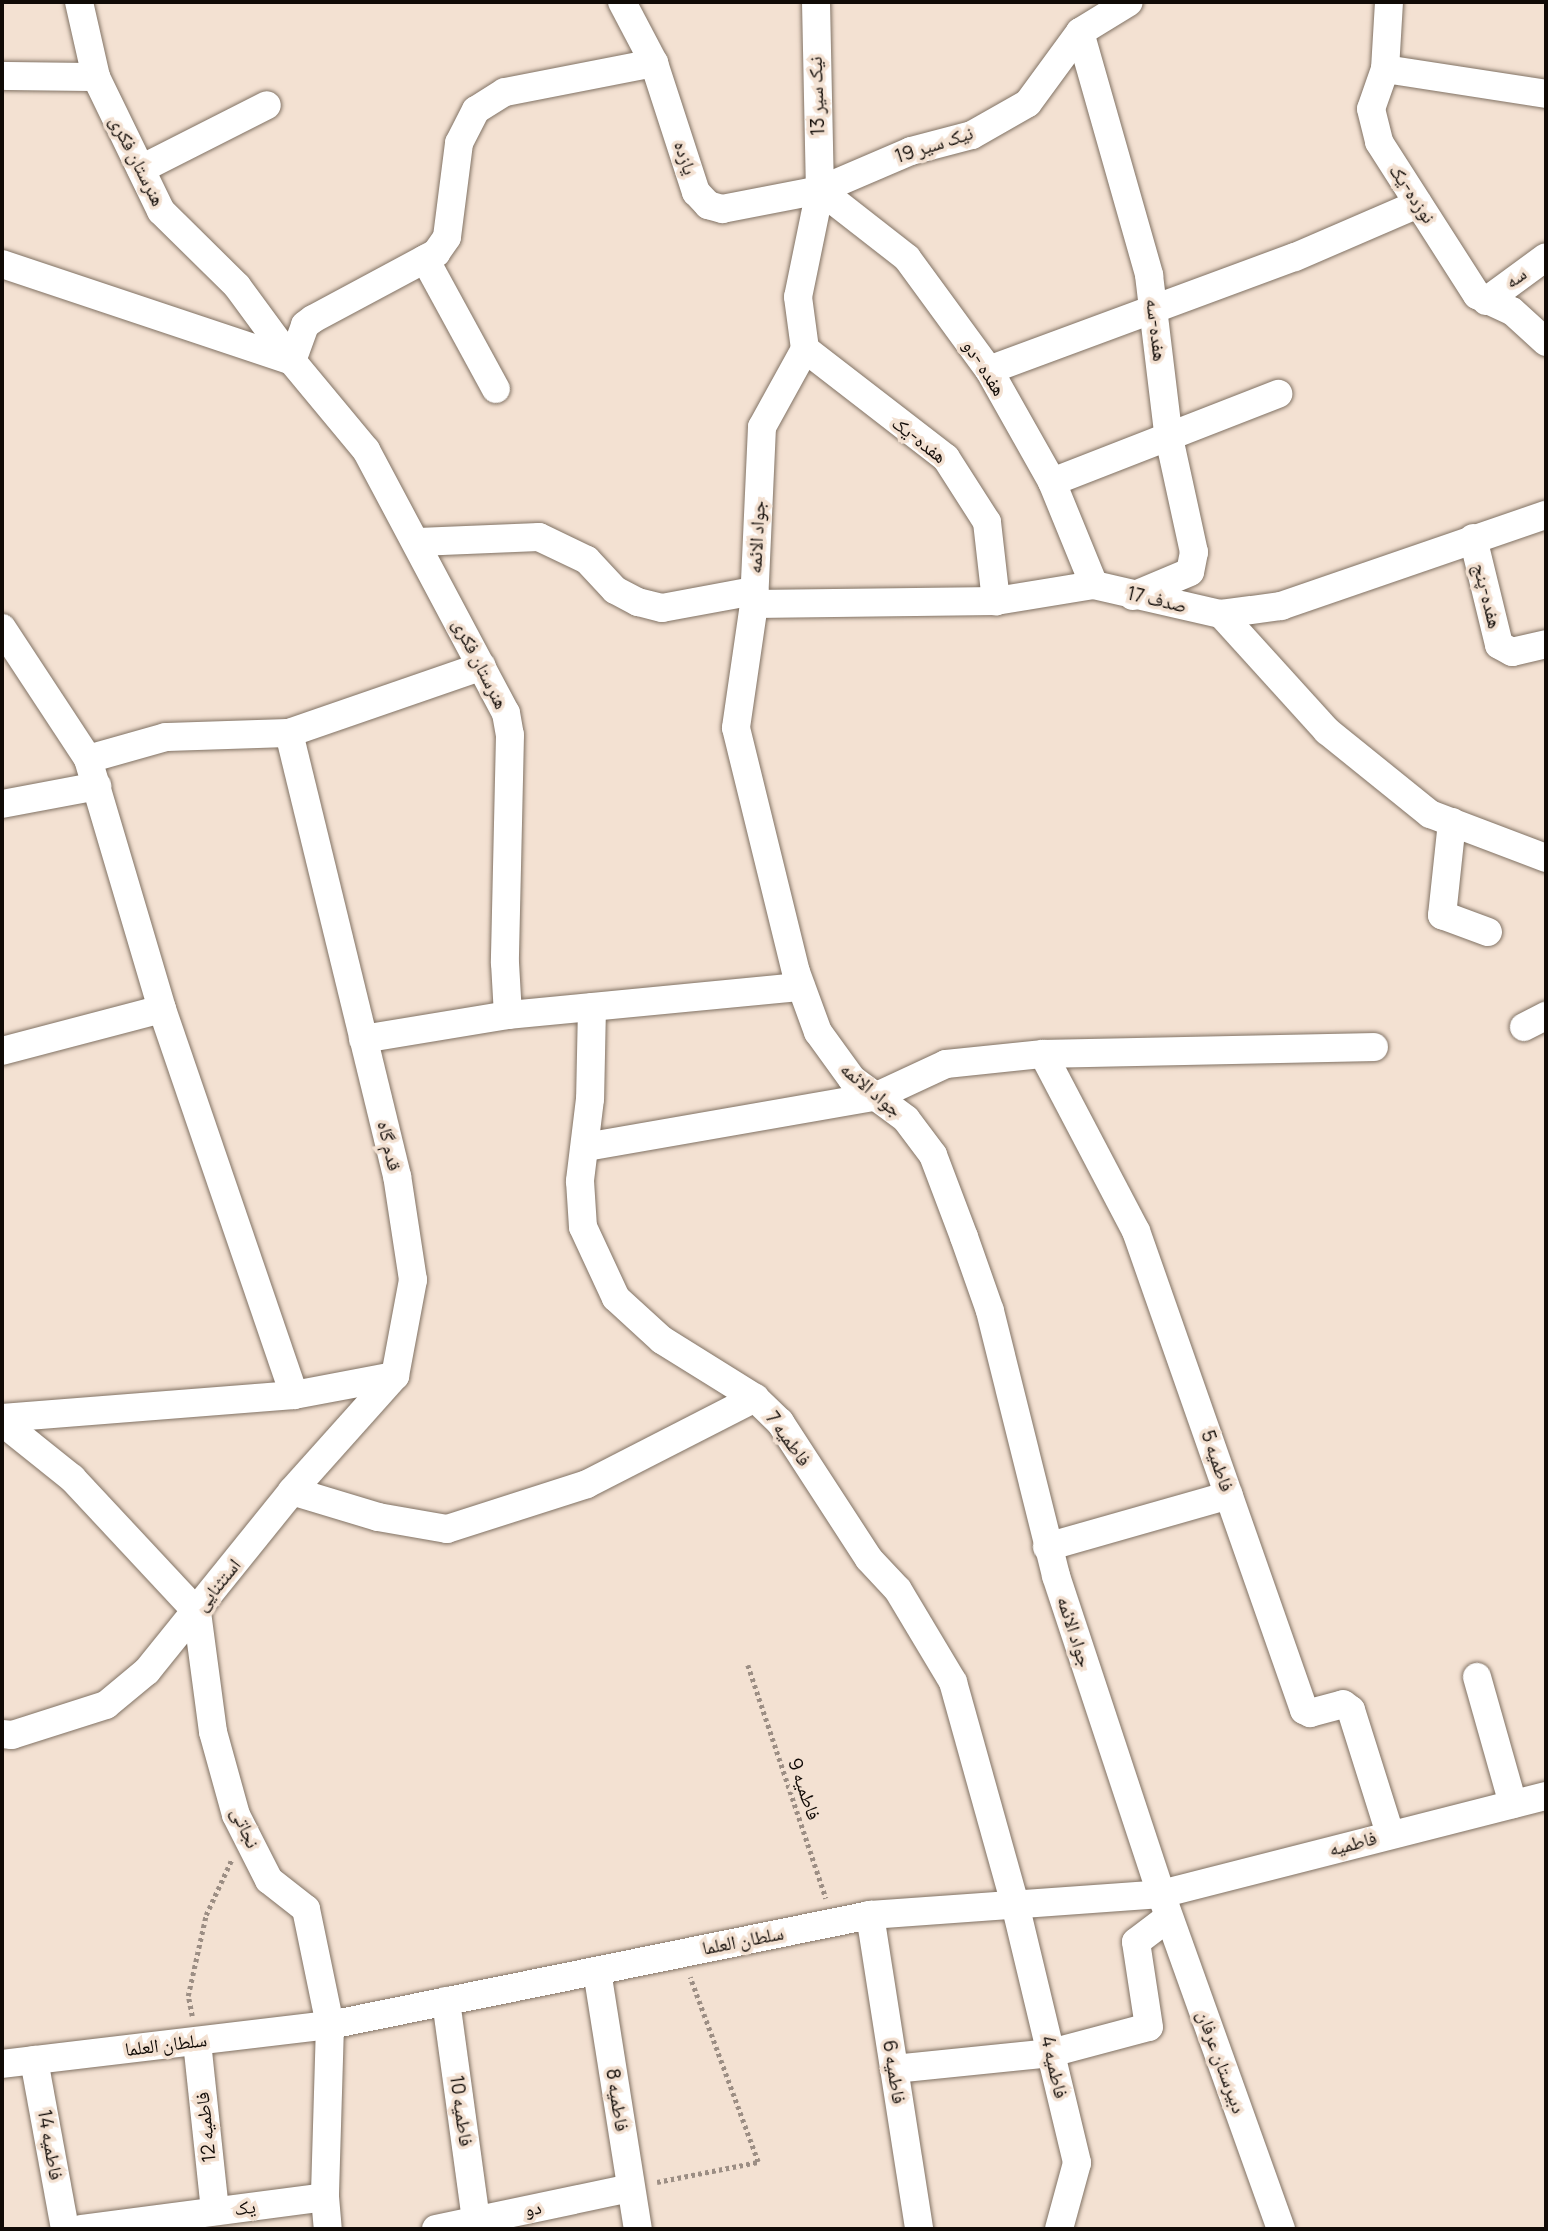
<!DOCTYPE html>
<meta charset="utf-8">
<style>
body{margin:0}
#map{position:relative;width:1548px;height:2231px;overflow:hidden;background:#f3e1d2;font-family:Manrope,"Noto Naskh Arabic",sans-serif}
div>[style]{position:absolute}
.path>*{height:4.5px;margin-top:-2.25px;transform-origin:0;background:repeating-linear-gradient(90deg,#9c8e84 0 3.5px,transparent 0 7px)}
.roads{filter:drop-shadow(0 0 2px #817264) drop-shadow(0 0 2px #817264)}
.minor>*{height:28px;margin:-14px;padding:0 14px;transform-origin:14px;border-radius:14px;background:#fff}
span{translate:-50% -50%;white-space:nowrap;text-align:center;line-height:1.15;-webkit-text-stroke:7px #f3e1d2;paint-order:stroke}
.street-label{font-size:19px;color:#100a06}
.frame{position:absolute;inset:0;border:4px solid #100a06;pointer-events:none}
</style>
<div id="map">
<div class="path">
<div style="left:748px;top:1665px;width:246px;rotate:71.5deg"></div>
<div style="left:192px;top:2016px;width:20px;rotate:-101deg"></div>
<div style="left:188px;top:1996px;width:83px;rotate:-77.5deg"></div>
<div style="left:206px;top:1915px;width:60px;rotate:-65.2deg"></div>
<div style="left:657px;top:2182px;width:103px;rotate:-11.2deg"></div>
<div style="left:758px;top:2162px;width:197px;rotate:-110.2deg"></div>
</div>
<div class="roads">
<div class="minor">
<div style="left:79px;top:2px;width:77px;rotate:77.2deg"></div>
<div style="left:96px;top:77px;width:149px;rotate:64.1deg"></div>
<div style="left:161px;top:211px;width:107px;rotate:44.6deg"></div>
<div style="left:237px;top:286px;width:93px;rotate:53.7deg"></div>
<div style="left:622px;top:2px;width:69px;rotate:62.3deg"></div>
<div style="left:654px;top:63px;width:136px;rotate:72deg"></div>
<div style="left:696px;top:192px;width:18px;rotate:47deg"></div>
<div style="left:708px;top:205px;width:15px;rotate:16deg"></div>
<div style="left:722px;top:209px;width:100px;rotate:-11deg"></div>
<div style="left:820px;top:190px;width:99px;rotate:-23.2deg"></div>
<div style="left:911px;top:151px;width:63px;rotate:-14.7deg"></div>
<div style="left:972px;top:135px;width:64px;rotate:-29.7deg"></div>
<div style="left:1028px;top:103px;width:88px;rotate:-53.8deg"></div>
<div style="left:1080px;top:32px;width:57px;rotate:-31.5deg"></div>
<div style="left:816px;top:2px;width:188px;rotate:88.8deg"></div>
<div style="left:820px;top:190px;width:109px;rotate:101.6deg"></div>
<div style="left:798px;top:297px;width:52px;rotate:82.3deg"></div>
<div style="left:805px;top:349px;width:89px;rotate:118.9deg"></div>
<div style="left:762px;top:427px;width:177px;rotate:92.6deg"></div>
<div style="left:754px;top:604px;width:125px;rotate:98.3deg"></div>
<div style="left:736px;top:728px;width:251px;rotate:76.2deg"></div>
<div style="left:796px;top:972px;width:64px;rotate:69.9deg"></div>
<div style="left:818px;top:1032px;width:58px;rotate:54.1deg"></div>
<div style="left:852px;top:1079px;width:67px;rotate:36.5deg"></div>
<div style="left:906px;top:1119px;width:45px;rotate:53.1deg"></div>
<div style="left:933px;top:1155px;width:88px;rotate:69.3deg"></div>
<div style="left:964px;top:1237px;width:78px;rotate:70.6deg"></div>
<div style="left:990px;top:1311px;width:273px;rotate:76deg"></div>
<div style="left:1056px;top:1576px;width:335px;rotate:71.7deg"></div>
<div style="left:1161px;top:1894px;width:356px;rotate:70.3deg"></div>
<div style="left:1389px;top:2px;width:67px;rotate:93.4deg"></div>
<div style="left:1385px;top:69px;width:42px;rotate:109.3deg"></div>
<div style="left:1371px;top:109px;width:34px;rotate:76deg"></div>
<div style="left:1379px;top:142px;width:182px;rotate:57.4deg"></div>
<div style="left:1477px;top:295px;width:38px;rotate:25deg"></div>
<div style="left:1512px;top:311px;width:46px;rotate:42.4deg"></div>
<div style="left:1080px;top:32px;width:253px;rotate:74.1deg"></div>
<div style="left:1149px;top:275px;width:159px;rotate:83.1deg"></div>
<div style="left:1168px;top:433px;width:122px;rotate:77.7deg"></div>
<div style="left:1194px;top:552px;width:20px;rotate:101deg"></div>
<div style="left:1190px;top:572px;width:62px;rotate:157.2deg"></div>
<div style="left:1385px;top:69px;width:163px;rotate:8.8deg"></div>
<div style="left:2px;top:76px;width:94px;rotate:0.6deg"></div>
<div style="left:141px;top:169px;width:141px;rotate:-26.9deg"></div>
<div style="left:820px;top:190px;width:110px;rotate:38deg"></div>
<div style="left:907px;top:258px;width:139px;rotate:53.8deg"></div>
<div style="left:989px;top:370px;width:129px;rotate:60.6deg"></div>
<div style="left:1052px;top:482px;width:111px;rotate:67.8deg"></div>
<div style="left:425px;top:259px;width:148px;rotate:61.4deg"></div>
<div style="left:2px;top:264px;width:306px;rotate:18.5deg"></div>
<div style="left:292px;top:361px;width:116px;rotate:50.3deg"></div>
<div style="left:366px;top:450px;width:298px;rotate:62deg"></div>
<div style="left:506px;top:713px;width:22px;rotate:80deg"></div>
<div style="left:510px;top:735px;width:228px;rotate:91.3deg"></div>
<div style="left:505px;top:963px;width:52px;rotate:86.7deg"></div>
<div style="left:1486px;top:301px;width:74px;rotate:-36.3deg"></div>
<div style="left:805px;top:349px;width:178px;rotate:37.7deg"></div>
<div style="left:946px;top:458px;width:76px;rotate:57.4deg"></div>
<div style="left:987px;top:522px;width:80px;rotate:83.5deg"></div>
<div style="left:292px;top:361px;width:38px;rotate:-70deg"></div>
<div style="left:305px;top:325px;width:10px;rotate:-37deg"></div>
<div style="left:313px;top:319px;width:140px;rotate:-28.2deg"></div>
<div style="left:436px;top:253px;width:19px;rotate:-55deg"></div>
<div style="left:447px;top:237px;width:95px;rotate:-82.7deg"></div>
<div style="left:459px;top:143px;width:37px;rotate:-63deg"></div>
<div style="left:476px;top:110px;width:34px;rotate:-32deg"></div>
<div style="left:505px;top:92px;width:152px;rotate:-11deg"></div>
<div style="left:989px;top:370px;width:326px;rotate:-20.3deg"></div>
<div style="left:1295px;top:257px;width:134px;rotate:-23.3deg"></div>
<div style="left:1052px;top:482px;width:243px;rotate:-21.3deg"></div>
<div style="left:1473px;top:538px;width:110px;rotate:76.3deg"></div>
<div style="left:1499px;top:645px;width:15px;rotate:28deg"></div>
<div style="left:1512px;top:652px;width:35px;rotate:-13deg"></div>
<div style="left:418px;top:542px;width:121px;rotate:-2.4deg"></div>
<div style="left:539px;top:537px;width:53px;rotate:25.6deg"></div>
<div style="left:587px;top:560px;width:41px;rotate:47deg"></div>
<div style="left:615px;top:590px;width:26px;rotate:28deg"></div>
<div style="left:638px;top:602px;width:25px;rotate:14deg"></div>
<div style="left:662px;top:608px;width:94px;rotate:-10.5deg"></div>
<div style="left:754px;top:604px;width:242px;rotate:-0.7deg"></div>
<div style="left:996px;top:601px;width:99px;rotate:-9.3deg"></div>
<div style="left:1094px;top:585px;width:130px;rotate:12.9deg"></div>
<div style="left:1221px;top:614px;width:61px;rotate:-7.6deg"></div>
<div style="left:1281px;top:606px;width:280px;rotate:-19deg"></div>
<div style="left:1221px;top:614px;width:158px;rotate:47.8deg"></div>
<div style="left:1327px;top:731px;width:132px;rotate:38.9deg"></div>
<div style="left:1430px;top:814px;width:124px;rotate:20.8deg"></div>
<div style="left:2px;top:628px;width:157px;rotate:56.7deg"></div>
<div style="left:88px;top:759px;width:261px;rotate:73.5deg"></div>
<div style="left:162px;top:1009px;width:408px;rotate:71.1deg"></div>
<div style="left:88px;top:759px;width:81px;rotate:-15.8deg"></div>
<div style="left:166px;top:737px;width:123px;rotate:-1.9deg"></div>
<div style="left:2px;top:804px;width:97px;rotate:-10.7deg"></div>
<div style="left:1452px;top:822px;width:94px;rotate:96.1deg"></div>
<div style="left:1442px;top:915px;width:49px;rotate:20.3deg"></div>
<div style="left:592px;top:1007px;width:92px;rotate:91.2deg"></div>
<div style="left:590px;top:1099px;width:83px;rotate:97deg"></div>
<div style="left:580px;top:1181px;width:46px;rotate:86.3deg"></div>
<div style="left:583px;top:1227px;width:78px;rotate:65.1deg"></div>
<div style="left:616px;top:1298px;width:62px;rotate:42.4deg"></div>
<div style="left:662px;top:1340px;width:110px;rotate:31.9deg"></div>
<div style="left:755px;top:1398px;width:35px;rotate:44deg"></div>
<div style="left:780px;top:1422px;width:163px;rotate:57deg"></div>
<div style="left:869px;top:1559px;width:42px;rotate:46.9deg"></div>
<div style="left:898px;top:1590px;width:107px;rotate:59.1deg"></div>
<div style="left:953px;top:1682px;width:230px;rotate:74.4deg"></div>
<div style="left:1015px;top:1904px;width:266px;rotate:76.5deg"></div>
<div style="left:1077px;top:2163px;width:68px;rotate:105.3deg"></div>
<div style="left:1524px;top:1027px;width:25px;rotate:-27deg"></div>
<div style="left:363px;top:1039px;width:147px;rotate:-9.4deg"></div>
<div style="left:508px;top:1015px;width:294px;rotate:-5.5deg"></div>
<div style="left:2px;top:1051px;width:165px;rotate:-14.7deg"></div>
<div style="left:1043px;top:1054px;width:200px;rotate:62.3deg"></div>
<div style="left:1136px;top:1231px;width:508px;rotate:70.67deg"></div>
<div style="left:1304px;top:1710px;width:7px;rotate:27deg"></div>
<div style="left:1310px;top:1713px;width:34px;rotate:-15deg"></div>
<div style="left:1343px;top:1704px;width:10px;rotate:37deg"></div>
<div style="left:1351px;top:1710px;width:130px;rotate:72.5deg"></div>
<div style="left:586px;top:1147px;width:295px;rotate:-9.9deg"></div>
<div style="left:877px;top:1096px;width:76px;rotate:-24.9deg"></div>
<div style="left:946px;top:1064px;width:98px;rotate:-5.9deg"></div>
<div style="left:1043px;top:1054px;width:331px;rotate:-1.2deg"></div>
<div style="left:2px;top:1418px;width:293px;rotate:-4.5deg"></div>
<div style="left:294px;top:1395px;width:103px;rotate:-10.7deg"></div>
<div style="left:395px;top:1376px;width:98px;rotate:-79.4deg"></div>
<div style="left:413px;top:1280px;width:105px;rotate:-98.7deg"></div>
<div style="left:397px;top:1176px;width:456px;rotate:-103.7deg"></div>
<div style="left:289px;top:733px;width:204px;rotate:-19.1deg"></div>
<div style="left:2px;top:1422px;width:90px;rotate:38.7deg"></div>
<div style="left:72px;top:1478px;width:183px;rotate:47deg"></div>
<div style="left:197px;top:1612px;width:121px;rotate:82.4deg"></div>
<div style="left:213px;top:1732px;width:86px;rotate:74.5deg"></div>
<div style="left:236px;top:1815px;width:73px;rotate:63.1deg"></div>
<div style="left:269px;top:1880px;width:47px;rotate:38.1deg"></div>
<div style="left:306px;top:1909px;width:118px;rotate:78.3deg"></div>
<div style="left:330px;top:2025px;width:172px;rotate:91.7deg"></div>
<div style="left:325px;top:2197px;width:32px;rotate:85deg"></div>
<div style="left:292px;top:1491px;width:90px;rotate:16.8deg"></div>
<div style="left:378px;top:1517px;width:70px;rotate:9.9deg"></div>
<div style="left:447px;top:1529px;width:147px;rotate:-17.8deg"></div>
<div style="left:587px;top:1484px;width:189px;rotate:-27.1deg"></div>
<div style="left:1047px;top:1547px;width:189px;rotate:-15.9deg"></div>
<div style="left:1477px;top:1677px;width:132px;rotate:74.2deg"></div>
<div style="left:2px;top:1734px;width:10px;rotate:6deg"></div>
<div style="left:12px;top:1735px;width:99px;rotate:-17.7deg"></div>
<div style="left:106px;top:1705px;width:53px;rotate:-39.7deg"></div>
<div style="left:147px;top:1671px;width:231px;rotate:-51.1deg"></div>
<div style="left:292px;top:1491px;width:154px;rotate:-48.2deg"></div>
<div style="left:870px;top:1915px;width:318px;rotate:81.1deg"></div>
<div style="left:597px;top:1971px;width:261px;rotate:81deg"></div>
<div style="left:446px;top:2001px;width:221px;rotate:82.2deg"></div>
<div style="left:197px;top:2042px;width:170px;rotate:83.9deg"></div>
<div style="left:34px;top:2060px;width:172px;rotate:79.6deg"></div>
<div style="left:2px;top:2064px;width:330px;rotate:-6.8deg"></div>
<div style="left:330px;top:2025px;width:551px;rotate:-11.51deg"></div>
<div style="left:870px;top:1915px;width:292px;rotate:-4.1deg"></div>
<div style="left:1161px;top:1894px;width:397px;rotate:-14.3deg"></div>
<div style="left:894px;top:2069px;width:158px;rotate:-5.8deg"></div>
<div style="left:1051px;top:2053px;width:101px;rotate:-14.9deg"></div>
<div style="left:1149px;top:2027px;width:86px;rotate:-98.7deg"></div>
<div style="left:1136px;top:1942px;width:41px;rotate:-37.1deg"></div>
<div style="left:82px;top:2229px;width:245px;rotate:-7.5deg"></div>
<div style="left:436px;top:2229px;width:198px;rotate:-11.9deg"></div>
</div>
</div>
<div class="street-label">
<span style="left:817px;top:96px;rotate:-92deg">نیک سیر 13</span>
<span style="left:934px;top:145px;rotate:-18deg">نیک سیر 19</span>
<span style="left:685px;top:158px;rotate:72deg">یازده</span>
<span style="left:137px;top:161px;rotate:63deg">هنرستان فکری</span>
<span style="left:1412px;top:194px;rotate:56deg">نوزده-یک</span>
<span style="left:1516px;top:278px;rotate:-36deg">سه</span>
<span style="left:1156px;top:330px;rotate:83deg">هفده-سه</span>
<span style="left:984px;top:368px;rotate:57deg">هفده -دو</span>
<span style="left:919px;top:440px;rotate:38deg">هفده-یک</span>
<span style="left:757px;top:537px;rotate:-87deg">جواد الائمه</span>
<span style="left:1487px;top:596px;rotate:76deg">هفده-پنج</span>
<span style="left:1157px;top:600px;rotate:13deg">صدف 17</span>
<span style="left:480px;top:664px;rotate:63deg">هنرستان فکری</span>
<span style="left:871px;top:1090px;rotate:40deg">جواد الائمه</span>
<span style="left:389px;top:1146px;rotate:77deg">قدم گاه</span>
<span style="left:788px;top:1439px;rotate:54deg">فاطمیه 7</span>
<span style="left:1217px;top:1461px;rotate:71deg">فاطمیه 5</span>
<span style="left:218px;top:1585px;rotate:-51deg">استثنایی</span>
<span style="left:1074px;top:1632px;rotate:72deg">جواد الائمه</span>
<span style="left:804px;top:1789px;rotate:71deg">فاطمیه 9</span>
<span style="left:245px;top:1828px;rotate:66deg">نجاتی</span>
<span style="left:1353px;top:1844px;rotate:-15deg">فاطمیه</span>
<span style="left:743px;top:1941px;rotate:-11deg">سلطان العلما</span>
<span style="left:166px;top:2045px;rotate:-7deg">سلطان العلما</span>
<span style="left:1221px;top:2062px;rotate:70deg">دبیرستان عرفان</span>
<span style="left:1054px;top:2067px;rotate:77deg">فاطمیه 4</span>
<span style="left:894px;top:2072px;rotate:81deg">فاطمیه 6</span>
<span style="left:617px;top:2100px;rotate:81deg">فاطمیه 8</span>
<span style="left:461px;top:2111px;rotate:82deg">فاطمیه 10</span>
<span style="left:206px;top:2127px;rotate:-96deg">فاطمیه 12</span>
<span style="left:50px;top:2145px;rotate:80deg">فاطمیه 14</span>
<span style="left:245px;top:2208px;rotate:-8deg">یک</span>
<span style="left:533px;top:2209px;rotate:-12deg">دو</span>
</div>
<div class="frame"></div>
</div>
